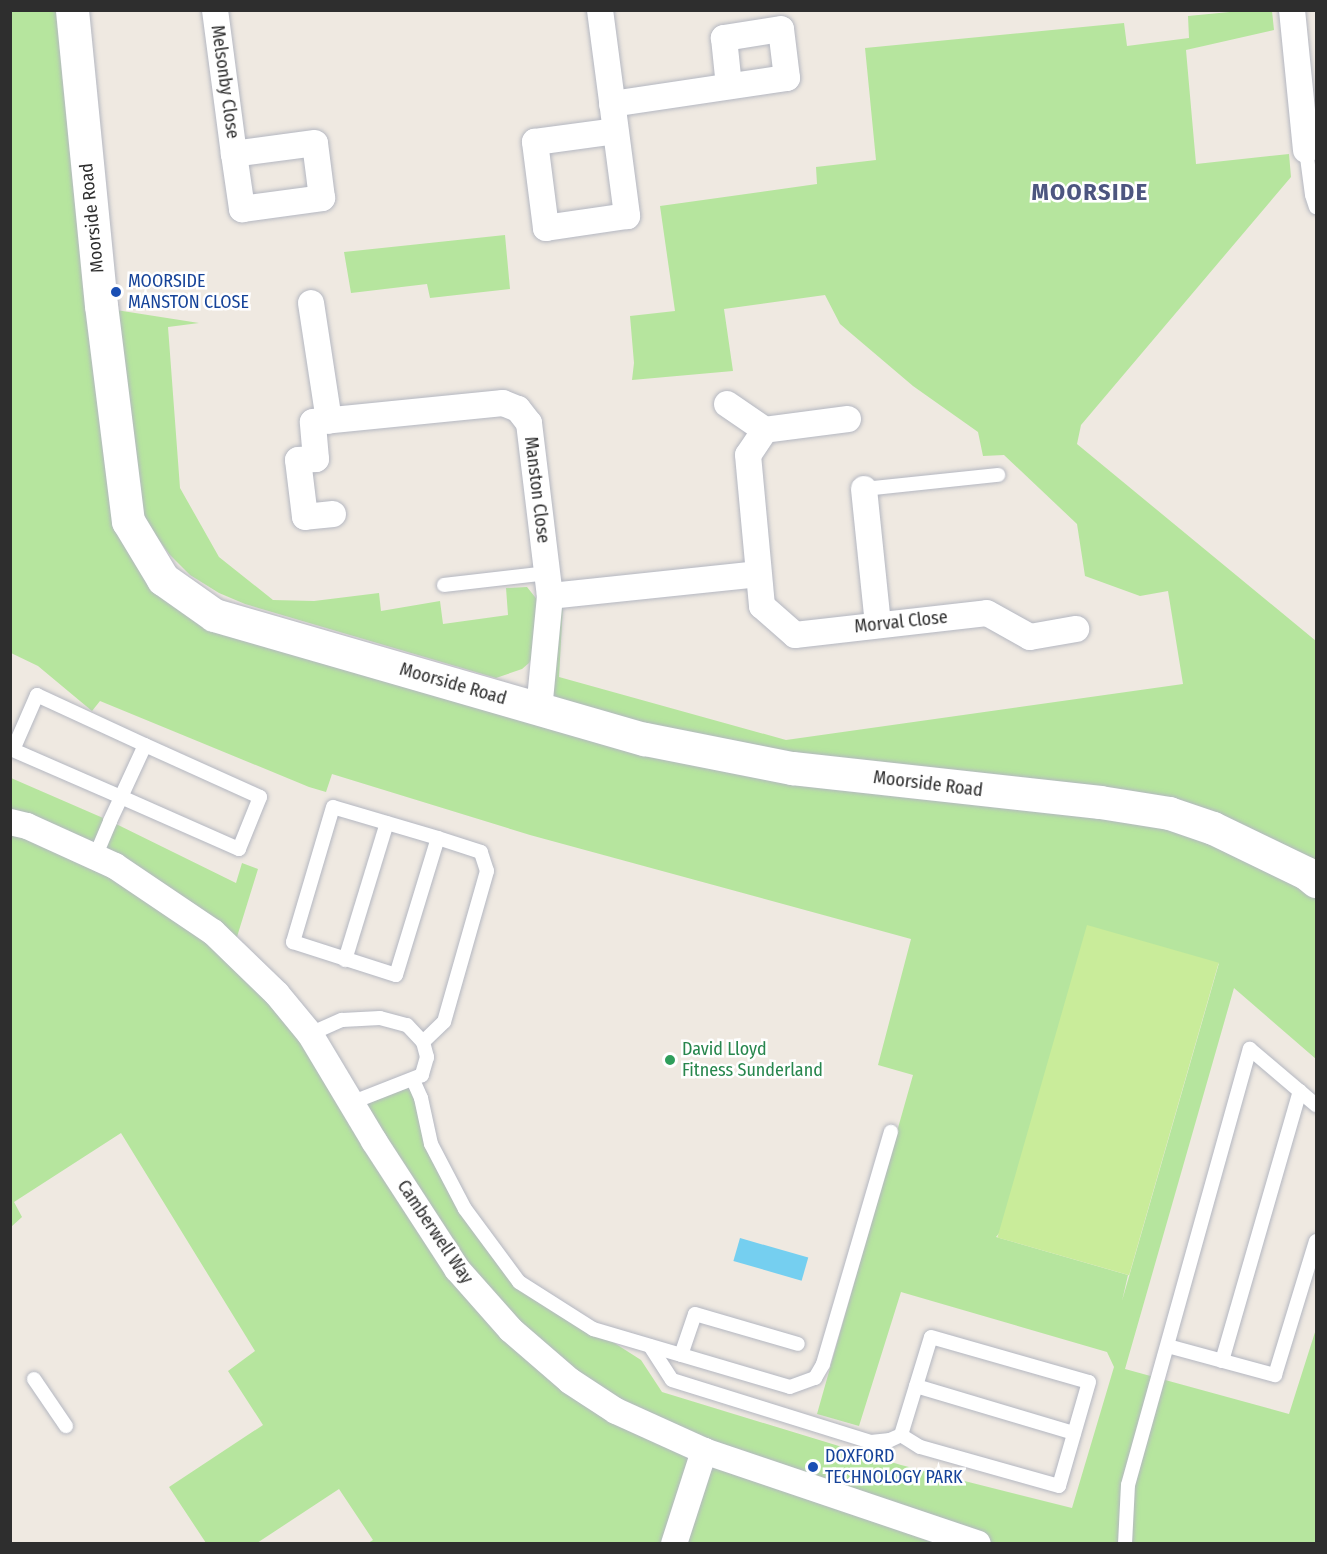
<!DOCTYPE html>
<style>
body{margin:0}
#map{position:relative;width:1327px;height:1554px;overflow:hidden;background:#efe9e1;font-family:"Fira Sans Condensed",sans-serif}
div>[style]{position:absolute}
.green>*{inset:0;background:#b6e59e}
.pitch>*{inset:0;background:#c9ec9a;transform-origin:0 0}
.water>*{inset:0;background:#75cff0;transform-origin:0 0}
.roads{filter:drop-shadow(0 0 2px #b4b7c1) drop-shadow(0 0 2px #b4b7c1)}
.service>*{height:14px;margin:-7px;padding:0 7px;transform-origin:7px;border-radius:7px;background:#fff}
.minor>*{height:26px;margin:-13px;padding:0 13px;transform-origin:13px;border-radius:13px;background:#fff}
.tertiary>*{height:33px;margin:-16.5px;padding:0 16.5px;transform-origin:16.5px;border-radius:16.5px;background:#fff}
.dots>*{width:16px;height:16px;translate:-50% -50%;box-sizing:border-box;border:3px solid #fff;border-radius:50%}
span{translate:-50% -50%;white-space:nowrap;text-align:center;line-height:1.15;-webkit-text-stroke:5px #fff;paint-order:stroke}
.street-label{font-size:18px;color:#2e2e2e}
.transit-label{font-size:18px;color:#164399}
.left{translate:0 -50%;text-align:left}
.leisure-label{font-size:18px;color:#27864d}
.district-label{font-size:24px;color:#4d5680;font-weight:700;letter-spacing:1.5px}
.frame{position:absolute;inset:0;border:12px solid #2e2e2e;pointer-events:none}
</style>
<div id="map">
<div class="green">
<div style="clip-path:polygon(evenodd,11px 11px,72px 11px,128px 521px,215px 615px,539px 710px,549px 606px,563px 605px,559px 677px,786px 740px,1183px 684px,1168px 591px,1140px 596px,1085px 576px,1077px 524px,1004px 455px,983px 456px,978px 432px,913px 386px,840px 324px,825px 295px,724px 309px,733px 371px,632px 380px,634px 363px,630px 316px,675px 311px,660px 206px,817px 184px,816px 167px,876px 160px,865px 48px,1124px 23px,1127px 46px,1189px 38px,1188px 16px,1240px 11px,1272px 11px,1274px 30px,1186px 50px,1196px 164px,1289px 154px,1291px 177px,1081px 425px,1077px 444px,1316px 641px,1316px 1059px,1234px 988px,1125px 1369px,1289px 1414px,1316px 1329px,1316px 1543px,368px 1543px,373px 1540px,339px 1489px,257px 1543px,206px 1543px,169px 1487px,263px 1425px,228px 1371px,255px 1351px,121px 1133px,14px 1202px,22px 1217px,11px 1227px,11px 778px,110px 821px,236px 883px,242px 863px,258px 869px,236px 940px,351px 1103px,413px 1080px,431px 1144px,519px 1282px,641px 1360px,662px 1392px,901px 1465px,1072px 1508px,1114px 1367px,1107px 1352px,901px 1292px,859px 1426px,817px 1414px,913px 1075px,878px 1065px,911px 939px,530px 835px,332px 774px,326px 792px,309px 787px,100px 701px,92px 711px,38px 666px,11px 653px,11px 11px,1219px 963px,1122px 1301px,1128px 1275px,996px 1237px,1219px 963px)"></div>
<div style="clip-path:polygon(505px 235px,510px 289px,430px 298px,427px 284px,351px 293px,344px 252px)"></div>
<div style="clip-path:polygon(116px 310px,199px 323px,168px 327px,180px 488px,219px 557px,273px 600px,314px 601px,379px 593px,381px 611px,440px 601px,443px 624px,508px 615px,506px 588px,527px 587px,539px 602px,534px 655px,529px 663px,522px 669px,496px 678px,245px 604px,219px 593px,190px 575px,170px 555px,150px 528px,138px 502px)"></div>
</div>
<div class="pitch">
<div style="left:1087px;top:925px;width:137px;height:325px;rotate:16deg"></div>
</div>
<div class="water">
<div style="left:740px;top:1238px;width:71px;height:24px;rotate:16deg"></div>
</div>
<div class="roads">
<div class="service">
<div style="left:1306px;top:150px;width:45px;rotate:82.4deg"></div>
<div style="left:1312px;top:195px;width:13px;rotate:72deg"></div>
<div style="left:864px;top:489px;width:135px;rotate:-6deg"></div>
<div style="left:444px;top:585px;width:104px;rotate:-6.6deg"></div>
<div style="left:95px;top:857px;width:39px;rotate:-67deg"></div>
<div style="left:110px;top:821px;width:26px;rotate:-65deg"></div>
<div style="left:121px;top:797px;width:57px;rotate:-65.2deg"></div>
<div style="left:145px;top:745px;width:119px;rotate:-155.2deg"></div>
<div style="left:37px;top:695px;width:60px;rotate:113.6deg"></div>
<div style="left:13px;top:750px;width:118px;rotate:23.5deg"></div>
<div style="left:121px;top:797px;width:129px;rotate:23.8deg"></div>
<div style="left:239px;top:849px;width:56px;rotate:-68deg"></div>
<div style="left:260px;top:797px;width:126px;rotate:-155.7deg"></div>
<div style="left:345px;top:960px;width:143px;rotate:-73deg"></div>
<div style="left:310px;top:1034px;width:35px;rotate:-24deg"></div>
<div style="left:342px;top:1020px;width:38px;rotate:-3deg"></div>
<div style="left:380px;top:1018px;width:28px;rotate:15deg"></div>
<div style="left:407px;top:1025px;width:23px;rotate:47deg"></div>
<div style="left:423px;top:1042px;width:16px;rotate:75deg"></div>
<div style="left:427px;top:1057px;width:19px;rotate:106deg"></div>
<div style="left:422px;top:1075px;width:76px;rotate:158.5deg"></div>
<div style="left:423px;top:1042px;width:29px;rotate:-44deg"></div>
<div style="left:444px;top:1022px;width:157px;rotate:-74.1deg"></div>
<div style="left:487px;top:871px;width:20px;rotate:-108deg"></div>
<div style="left:481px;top:852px;width:45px;rotate:-162deg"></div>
<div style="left:438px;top:838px;width:109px;rotate:-163.6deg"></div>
<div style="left:333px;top:807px;width:141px;rotate:106.5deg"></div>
<div style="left:293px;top:942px;width:108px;rotate:17.8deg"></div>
<div style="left:396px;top:975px;width:143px;rotate:-73deg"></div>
<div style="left:413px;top:1080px;width:20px;rotate:66deg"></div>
<div style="left:421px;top:1098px;width:47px;rotate:77.7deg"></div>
<div style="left:431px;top:1144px;width:73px;rotate:62.4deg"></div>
<div style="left:465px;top:1209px;width:91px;rotate:53.5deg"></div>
<div style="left:519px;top:1282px;width:88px;rotate:32.4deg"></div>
<div style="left:593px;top:1329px;width:205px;rotate:16.4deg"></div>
<div style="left:790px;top:1387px;width:27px;rotate:-20deg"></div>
<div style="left:815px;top:1378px;width:16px;rotate:-60deg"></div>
<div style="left:823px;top:1364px;width:242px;rotate:-73.7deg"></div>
<div style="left:650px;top:1346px;width:40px;rotate:57.1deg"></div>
<div style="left:672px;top:1380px;width:208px;rotate:17.3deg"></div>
<div style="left:871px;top:1442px;width:19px;rotate:-6deg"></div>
<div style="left:890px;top:1440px;width:12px;rotate:-24deg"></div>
<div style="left:901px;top:1435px;width:102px;rotate:-73deg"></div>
<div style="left:931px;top:1337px;width:164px;rotate:15.9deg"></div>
<div style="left:1089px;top:1382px;width:108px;rotate:106.1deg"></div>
<div style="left:1059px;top:1486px;width:144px;rotate:-164.3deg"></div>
<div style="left:920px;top:1447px;width:22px;rotate:-148deg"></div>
<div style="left:1168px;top:1346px;width:111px;rotate:15.2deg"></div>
<div style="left:1275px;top:1375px;width:140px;rotate:-73deg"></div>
<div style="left:681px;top:1355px;width:43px;rotate:-71.1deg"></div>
<div style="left:695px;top:1314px;width:107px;rotate:16.2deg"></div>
<div style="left:1222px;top:1361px;width:281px;rotate:-73.9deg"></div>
<div style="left:34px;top:1379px;width:57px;rotate:55.8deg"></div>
<div style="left:916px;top:1386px;width:165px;rotate:16.6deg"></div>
<div style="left:1125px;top:1544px;width:59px;rotate:-87.1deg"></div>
<div style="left:1128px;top:1485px;width:453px;rotate:-74.4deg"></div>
<div style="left:1250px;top:1049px;width:87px;rotate:40.3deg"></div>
</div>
<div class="minor">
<div style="left:215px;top:10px;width:145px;rotate:82.5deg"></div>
<div style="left:234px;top:154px;width:56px;rotate:81.7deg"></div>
<div style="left:242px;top:209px;width:81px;rotate:-7.8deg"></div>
<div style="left:322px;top:198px;width:55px;rotate:-97.3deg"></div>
<div style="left:315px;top:143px;width:82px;rotate:172.3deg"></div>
<div style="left:600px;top:10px;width:208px;rotate:82.5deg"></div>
<div style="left:627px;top:216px;width:82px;rotate:171.6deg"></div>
<div style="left:546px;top:228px;width:87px;rotate:-97.3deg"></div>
<div style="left:535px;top:142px;width:81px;rotate:-7.8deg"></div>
<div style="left:1292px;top:10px;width:141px;rotate:84.3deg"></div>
<div style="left:612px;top:104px;width:177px;rotate:-8.5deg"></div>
<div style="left:787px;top:78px;width:49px;rotate:-97deg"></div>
<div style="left:781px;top:29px;width:58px;rotate:171deg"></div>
<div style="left:724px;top:38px;width:48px;rotate:84.1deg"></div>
<div style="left:311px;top:303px;width:119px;rotate:81.3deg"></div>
<div style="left:727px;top:404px;width:46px;rotate:34.4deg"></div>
<div style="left:848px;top:419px;width:84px;rotate:172.5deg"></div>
<div style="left:765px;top:430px;width:30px;rotate:124deg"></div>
<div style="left:748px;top:455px;width:152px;rotate:84.7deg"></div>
<div style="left:762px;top:606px;width:44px;rotate:41.3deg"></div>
<div style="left:795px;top:635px;width:193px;rotate:-6.5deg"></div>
<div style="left:987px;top:613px;width:49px;rotate:29.2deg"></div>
<div style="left:1030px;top:637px;width:47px;rotate:-9.9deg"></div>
<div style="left:864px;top:489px;width:136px;rotate:84.1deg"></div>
<div style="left:333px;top:514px;width:28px;rotate:174deg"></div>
<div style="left:305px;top:517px;width:57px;rotate:-97deg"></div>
<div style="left:298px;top:460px;width:18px;rotate:-3deg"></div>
<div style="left:316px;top:459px;width:37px;rotate:-95deg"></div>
<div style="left:313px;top:422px;width:191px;rotate:-5.7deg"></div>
<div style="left:503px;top:403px;width:16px;rotate:22deg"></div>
<div style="left:518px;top:409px;width:18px;rotate:52deg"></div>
<div style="left:529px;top:423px;width:174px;rotate:83.1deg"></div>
<div style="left:550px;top:596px;width:115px;rotate:95.5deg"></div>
<div style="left:550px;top:596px;width:209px;rotate:-6deg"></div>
<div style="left:10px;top:822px;width:17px;rotate:13deg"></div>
<div style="left:27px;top:826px;width:97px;rotate:24.4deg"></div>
<div style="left:115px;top:866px;width:118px;rotate:34deg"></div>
<div style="left:213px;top:932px;width:89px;rotate:44.1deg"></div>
<div style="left:277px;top:994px;width:52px;rotate:50.5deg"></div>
<div style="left:310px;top:1034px;width:125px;rotate:59.1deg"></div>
<div style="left:374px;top:1141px;width:153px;rotate:57deg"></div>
<div style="left:457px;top:1269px;width:81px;rotate:48.5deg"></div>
<div style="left:511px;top:1330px;width:78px;rotate:40.8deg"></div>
<div style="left:570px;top:1381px;width:55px;rotate:33.1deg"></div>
<div style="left:616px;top:1411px;width:97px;rotate:24.4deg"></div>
<div style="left:704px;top:1451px;width:289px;rotate:18.7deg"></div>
<div style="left:674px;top:1544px;width:98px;rotate:-72.1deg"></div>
</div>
<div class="tertiary">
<div style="left:72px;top:10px;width:296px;rotate:84.4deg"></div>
<div style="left:101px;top:305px;width:218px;rotate:82.9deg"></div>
<div style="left:128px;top:521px;width:68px;rotate:58.9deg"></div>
<div style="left:163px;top:579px;width:62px;rotate:35.2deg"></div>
<div style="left:214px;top:615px;width:448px;rotate:16.1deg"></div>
<div style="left:645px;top:739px;width:150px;rotate:11.2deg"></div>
<div style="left:792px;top:768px;width:310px;rotate:6.3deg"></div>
<div style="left:1100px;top:802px;width:70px;rotate:9.1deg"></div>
<div style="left:1169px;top:813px;width:46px;rotate:18.8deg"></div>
<div style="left:1213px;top:828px;width:103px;rotate:25.8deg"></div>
<div style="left:1306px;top:873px;width:13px;rotate:39deg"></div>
</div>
</div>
<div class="dots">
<div style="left:116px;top:292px;background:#1a4fb4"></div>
<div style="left:670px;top:1060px;background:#2e9e5b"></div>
<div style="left:813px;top:1467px;background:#1a4fb4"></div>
</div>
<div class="street-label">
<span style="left:225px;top:82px;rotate:82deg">Melsonby Close</span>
<span style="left:92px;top:218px;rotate:-96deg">Moorside Road</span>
<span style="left:537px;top:490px;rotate:83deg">Manston Close</span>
<span style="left:901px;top:622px;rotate:-6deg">Morval Close</span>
<span style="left:453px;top:684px;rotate:16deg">Moorside Road</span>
<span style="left:928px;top:784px;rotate:7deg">Moorside Road</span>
<span style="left:435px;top:1232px;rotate:56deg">Camberwell Way</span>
</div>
<div class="transit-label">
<span class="left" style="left:128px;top:292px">MOORSIDE<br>MANSTON CLOSE</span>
<span class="left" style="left:825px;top:1467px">DOXFORD<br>TECHNOLOGY PARK</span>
</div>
<div class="leisure-label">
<span class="left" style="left:682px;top:1060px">David Lloyd<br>Fitness Sunderland</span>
</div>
<div class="district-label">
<span style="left:1090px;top:193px">MOORSIDE</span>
</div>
<div class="frame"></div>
</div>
